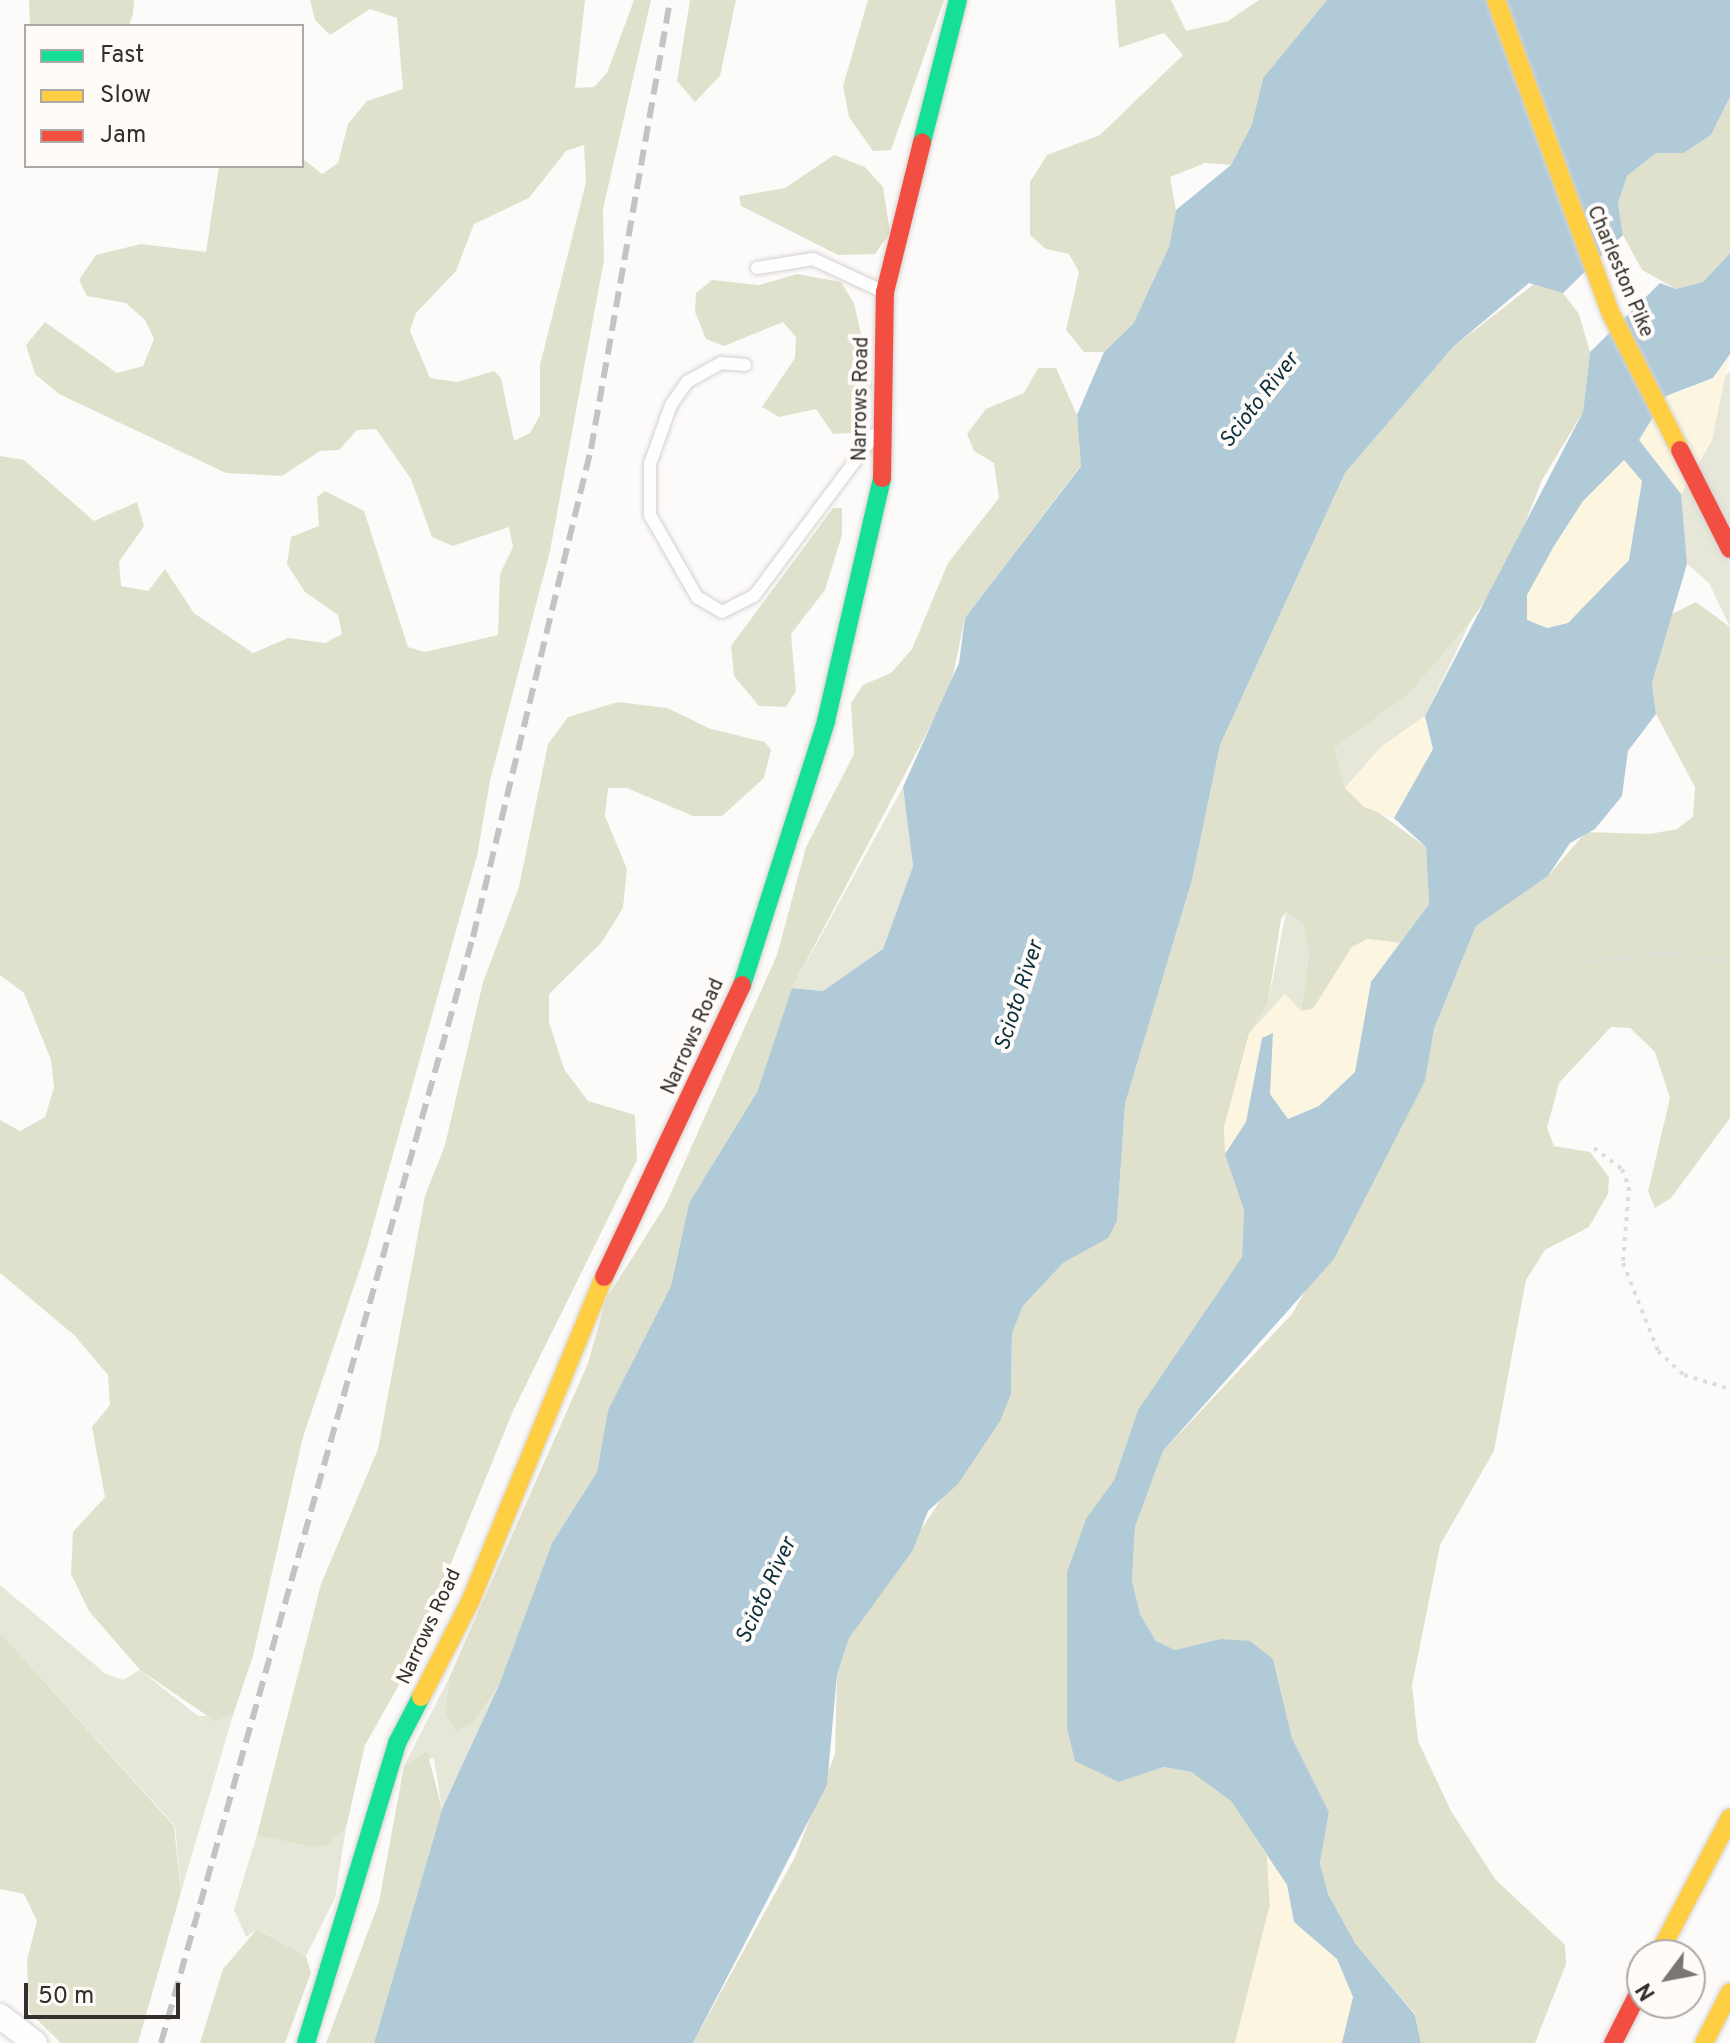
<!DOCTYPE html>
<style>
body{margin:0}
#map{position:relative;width:1730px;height:2043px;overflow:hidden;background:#fdfbfa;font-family:Overpass,sans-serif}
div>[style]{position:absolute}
.green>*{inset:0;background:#e6e7d8}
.forest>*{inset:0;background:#e0e1cc}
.sand>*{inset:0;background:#fcf6e1}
.water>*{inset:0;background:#b0cad8}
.path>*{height:4px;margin-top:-2px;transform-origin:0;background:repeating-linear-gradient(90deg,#dedcdc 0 4px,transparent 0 10px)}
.roads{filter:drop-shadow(0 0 2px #d4d1cf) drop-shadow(0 0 2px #d4d1cf)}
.lane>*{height:12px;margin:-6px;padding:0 6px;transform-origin:6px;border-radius:6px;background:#fffefe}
.street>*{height:24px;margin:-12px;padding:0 12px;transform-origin:12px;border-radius:12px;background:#fffefe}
.fast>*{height:18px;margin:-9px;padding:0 9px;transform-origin:9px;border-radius:9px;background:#16e098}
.slow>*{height:18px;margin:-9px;padding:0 9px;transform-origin:9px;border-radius:9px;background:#ffcf43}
.jam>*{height:18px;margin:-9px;padding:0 9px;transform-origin:9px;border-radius:9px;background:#f24e42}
.rail>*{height:6px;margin-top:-3px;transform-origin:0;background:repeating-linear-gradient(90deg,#c4c3c3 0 16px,transparent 0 24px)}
span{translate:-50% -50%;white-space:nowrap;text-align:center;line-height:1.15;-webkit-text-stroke:8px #fefbf9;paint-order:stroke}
.street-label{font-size:20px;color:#342f2c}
.water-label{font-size:22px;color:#0c2f3e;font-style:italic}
.legend{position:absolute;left:24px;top:24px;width:280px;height:144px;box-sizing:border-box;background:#fefbf9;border:2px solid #ada9a7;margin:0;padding:10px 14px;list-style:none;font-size:24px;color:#342f2c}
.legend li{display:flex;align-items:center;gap:16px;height:40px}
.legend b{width:40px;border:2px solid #ada9a7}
.north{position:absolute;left:1626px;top:1939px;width:80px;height:80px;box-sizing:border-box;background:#fefbf9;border:2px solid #ada9a7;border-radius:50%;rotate:238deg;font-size:22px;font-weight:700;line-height:32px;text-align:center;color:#342f2c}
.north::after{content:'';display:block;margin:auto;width:28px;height:36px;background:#7a7674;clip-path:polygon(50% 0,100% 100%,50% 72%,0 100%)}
.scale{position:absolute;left:24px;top:1983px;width:156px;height:36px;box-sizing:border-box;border:4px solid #342f2c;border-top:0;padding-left:10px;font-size:24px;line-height:28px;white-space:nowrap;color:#342f2c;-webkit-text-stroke:6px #fefbf9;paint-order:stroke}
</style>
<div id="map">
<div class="green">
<div style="clip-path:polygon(1730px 372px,1730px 627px,1709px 583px,1687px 564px,1680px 533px,1681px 494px,1712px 440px,1720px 379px)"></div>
<div style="clip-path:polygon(1471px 621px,1425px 716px,1381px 747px,1345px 788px,1335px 748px,1410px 693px)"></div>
<div style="clip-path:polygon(903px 787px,913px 866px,883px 949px,823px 991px,792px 988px)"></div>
<div style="clip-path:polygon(1286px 912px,1303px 923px,1309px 954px,1301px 1011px,1285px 994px,1249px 1034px,1268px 1003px)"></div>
<div style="clip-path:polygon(0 1585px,106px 1674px,123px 1680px,140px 1670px,198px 1716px,233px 1715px,181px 1892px,175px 1826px,0 1632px)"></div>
<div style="clip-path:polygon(449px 1678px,445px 1715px,473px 1723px,499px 1685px,442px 1809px,434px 1758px,404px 1766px)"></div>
<div style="clip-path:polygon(346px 1828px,335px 1898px,306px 1956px,258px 1929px,246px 1937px,234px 1910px,257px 1835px,309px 1847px,327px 1844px)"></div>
</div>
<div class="forest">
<div style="clip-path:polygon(29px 0,134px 0,133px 14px,129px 26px,30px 26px)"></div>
<div style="clip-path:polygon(evenodd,310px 0,585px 0,575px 88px,594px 87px,607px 73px,634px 0,651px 0,603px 209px,604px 260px,550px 551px,490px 781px,477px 856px,365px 1254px,303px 1437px,253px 1656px,233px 1715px,215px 1721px,140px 1670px,89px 1611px,71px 1574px,73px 1532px,105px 1497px,92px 1427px,110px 1405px,108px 1375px,74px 1335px,0 1273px,0 1120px,20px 1131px,45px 1117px,54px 1088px,51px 1060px,24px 993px,0 975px,0 456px,24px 460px,94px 521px,137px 502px,144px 526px,119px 562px,121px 586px,148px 591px,165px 569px,194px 613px,253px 653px,288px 638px,325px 643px,342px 634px,338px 615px,305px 592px,287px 564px,291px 537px,319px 526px,317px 497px,325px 491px,364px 511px,408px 647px,425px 652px,498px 635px,500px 574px,513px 547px,509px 527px,453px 546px,432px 537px,411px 479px,376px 429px,357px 430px,339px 450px,320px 451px,282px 476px,226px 473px,59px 394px,35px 374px,26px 345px,45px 322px,117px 373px,143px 366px,154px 339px,145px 320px,126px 303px,87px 296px,79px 280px,96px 255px,141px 244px,206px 252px,219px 166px,302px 166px,302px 158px,322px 174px,338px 163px,348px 124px,367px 101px,403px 89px,397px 18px,370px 9px,330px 35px,315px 20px,310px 0,584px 145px,586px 182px,540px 365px,540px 415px,530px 433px,514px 441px,501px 378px,494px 371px,457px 382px,430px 378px,410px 331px,416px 313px,456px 271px,474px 224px,529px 198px,566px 151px,584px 145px)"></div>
<div style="clip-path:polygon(690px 0,736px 0,720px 76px,695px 102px,677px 81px)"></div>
<div style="clip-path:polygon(868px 0,944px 0,891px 150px,873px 151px,849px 117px,843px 86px)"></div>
<div style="clip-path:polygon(1115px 0,1171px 0,1186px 31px,1228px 21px,1259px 0,1327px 0,1263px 78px,1252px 124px,1231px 165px,1205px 163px,1170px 177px,1176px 210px,1169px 247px,1133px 324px,1104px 352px,1084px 352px,1066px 330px,1079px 272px,1069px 254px,1046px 249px,1030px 235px,1030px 182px,1047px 155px,1100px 135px,1183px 55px,1164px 33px,1119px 48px)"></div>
<div style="clip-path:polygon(1730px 97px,1730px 253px,1703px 282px,1676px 289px,1642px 270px,1623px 235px,1618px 204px,1627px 176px,1656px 153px,1684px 153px,1711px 135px)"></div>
<div style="clip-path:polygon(834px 155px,865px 167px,883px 187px,890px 233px,875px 254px,838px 255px,741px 206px,739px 196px,785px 188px)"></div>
<div style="clip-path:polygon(797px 274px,841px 282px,854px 303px,872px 384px,869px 411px,852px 433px,833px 434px,816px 409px,779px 417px,762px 407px,795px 358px,796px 337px,783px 322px,724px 346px,706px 339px,695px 312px,696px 293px,712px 280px,759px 285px)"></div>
<div style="clip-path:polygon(1539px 280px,1563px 293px,1579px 314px,1590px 352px,1583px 412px,1542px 480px,1508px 567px,1471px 621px,1410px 693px,1335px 748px,1345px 788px,1426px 847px,1429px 904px,1400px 943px,1367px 939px,1351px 948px,1329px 990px,1313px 1009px,1301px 1011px,1309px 954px,1303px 923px,1286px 912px,1281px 919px,1268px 1003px,1249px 1034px,1224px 1128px,1244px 1210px,1242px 1257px,1138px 1410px,1114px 1480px,1086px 1520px,1067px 1572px,1072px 1643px,1119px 1782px,1164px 1767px,1191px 1772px,1231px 1801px,1267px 1856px,1270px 1905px,1235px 2043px,693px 2043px,795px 1857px,835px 1754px,837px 1675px,849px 1638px,1011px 1394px,1012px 1333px,1023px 1306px,1063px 1263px,1107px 1238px,1117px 1221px,1125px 1104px,1192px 880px,1220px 745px,1345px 473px,1453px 347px)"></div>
<div style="clip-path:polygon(1038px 368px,1056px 368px,1077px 415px,1081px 465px,965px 618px,950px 689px,792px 988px,757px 1092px,689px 1203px,671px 1286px,608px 1410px,597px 1472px,552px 1543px,499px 1685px,473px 1723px,456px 1731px,445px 1715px,449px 1678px,588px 1363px,606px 1299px,665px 1206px,777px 955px,806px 847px,854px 754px,851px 703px,863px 685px,891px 673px,912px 649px,948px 563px,999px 498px,994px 463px,974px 451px,967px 434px,986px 409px,1024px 393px)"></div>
<div style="clip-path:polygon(833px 508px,842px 508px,842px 535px,825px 590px,791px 634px,796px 691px,786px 707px,759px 706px,734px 676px,731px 646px)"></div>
<div style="clip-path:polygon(1696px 602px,1730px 627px,1730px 1118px,1671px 1198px,1655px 1208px,1648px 1191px,1670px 1098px,1655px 1052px,1630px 1028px,1611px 1027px,1559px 1083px,1547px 1128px,1554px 1146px,1590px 1152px,1609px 1177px,1608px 1194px,1589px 1227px,1545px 1250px,1526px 1280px,1494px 1451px,1440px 1545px,1412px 1685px,1418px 1741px,1451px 1811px,1495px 1879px,1565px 1945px,1566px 1964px,1535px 2043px,1421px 2043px,1415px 2014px,1355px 1943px,1328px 1894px,1320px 1863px,1329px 1812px,1292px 1738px,1273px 1659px,1220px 1639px,1175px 1650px,1156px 1641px,1140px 1614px,1132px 1580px,1135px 1527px,1163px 1451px,1292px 1314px,1425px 1081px,1434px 1029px,1476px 926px,1548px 876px,1586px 832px,1649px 834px,1677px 829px,1693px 817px,1695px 787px,1656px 714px,1652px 683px,1672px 614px)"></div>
<div style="clip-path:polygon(618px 702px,667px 708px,711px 729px,765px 742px,771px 750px,764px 778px,722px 816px,693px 816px,627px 788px,608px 788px,605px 816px,627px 869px,623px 908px,602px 942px,549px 994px,549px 1022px,564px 1069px,588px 1101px,635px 1115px,637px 1160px,513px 1411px,408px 1669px,365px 1745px,346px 1828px,327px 1845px,309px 1847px,257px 1835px,321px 1584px,378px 1449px,425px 1196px,445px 1145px,483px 982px,519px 887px,548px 744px,568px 717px)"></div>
<div style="clip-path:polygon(0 1632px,174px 1826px,181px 1892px,138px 2043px,61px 2043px,29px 2012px,27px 1960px,37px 1921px,24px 1894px,0 1889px)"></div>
<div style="clip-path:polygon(427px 1751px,442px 1809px,374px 2043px,326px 2043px,379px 1902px,404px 1766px)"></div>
<div style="clip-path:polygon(257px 1929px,306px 1956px,311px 1973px,285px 2043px,200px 2043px,223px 1969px)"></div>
</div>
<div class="sand">
<div style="clip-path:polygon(1730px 354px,1712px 440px,1681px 494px,1639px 440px,1666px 396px,1713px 379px)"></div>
<div style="clip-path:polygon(1624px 460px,1642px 481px,1629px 560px,1568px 623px,1547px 628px,1527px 620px,1527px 595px,1554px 546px,1583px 501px)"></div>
<div style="clip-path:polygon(1425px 716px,1433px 749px,1394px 818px,1364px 807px,1345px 788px,1381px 747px)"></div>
<div style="clip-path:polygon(1367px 939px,1400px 943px,1371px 982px,1355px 1072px,1319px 1106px,1288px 1119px,1270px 1094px,1273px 1034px,1262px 1038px,1246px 1123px,1225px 1154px,1224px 1128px,1249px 1034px,1285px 994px,1301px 1011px,1313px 1009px,1351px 948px)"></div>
<div style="clip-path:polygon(1267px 1856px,1287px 1886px,1294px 1922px,1337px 1959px,1353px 1997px,1342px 2043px,1235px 2043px,1270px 1905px)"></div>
</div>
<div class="water">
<div style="clip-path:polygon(1327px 0,1730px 0,1730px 97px,1711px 135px,1684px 153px,1656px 153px,1627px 176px,1618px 204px,1623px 235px,1563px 293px,1529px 283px,1453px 347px,1345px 473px,1220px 745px,1192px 880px,1125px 1104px,1117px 1221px,1108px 1238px,1063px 1263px,1023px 1306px,1012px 1333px,1011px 1394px,1000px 1421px,958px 1484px,928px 1511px,913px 1550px,849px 1638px,837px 1675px,827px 1785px,693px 2043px,374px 2043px,442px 1809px,499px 1685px,552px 1543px,597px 1472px,608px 1410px,671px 1286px,689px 1203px,757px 1092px,792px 988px,823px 991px,883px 949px,913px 866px,903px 787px,959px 663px,965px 618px,1081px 466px,1077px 415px,1104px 352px,1133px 324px,1169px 247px,1176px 210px,1231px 165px,1252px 124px,1263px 78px)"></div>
<div style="clip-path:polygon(evenodd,1730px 253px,1730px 354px,1713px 378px,1666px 396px,1639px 440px,1681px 494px,1687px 564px,1652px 683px,1656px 714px,1628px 751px,1622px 796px,1595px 829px,1570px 843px,1548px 876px,1476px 926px,1434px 1029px,1425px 1081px,1334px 1259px,1163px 1451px,1135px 1527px,1132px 1580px,1140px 1614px,1156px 1641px,1175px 1650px,1220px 1639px,1250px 1641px,1273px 1659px,1292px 1738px,1329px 1812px,1320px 1863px,1328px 1894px,1355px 1943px,1415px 2015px,1421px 2043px,1342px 2043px,1353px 1997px,1337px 1959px,1294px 1922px,1287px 1885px,1231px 1801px,1191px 1772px,1164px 1767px,1119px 1782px,1075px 1761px,1067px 1728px,1067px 1572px,1086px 1519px,1114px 1480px,1138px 1410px,1242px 1257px,1244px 1210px,1225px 1154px,1246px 1122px,1262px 1038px,1273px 1033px,1270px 1094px,1288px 1119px,1319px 1106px,1355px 1072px,1371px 982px,1429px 904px,1426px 847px,1394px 818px,1433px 749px,1425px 716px,1583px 412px,1590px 352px,1660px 283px,1676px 289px,1703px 282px,1730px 253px,1624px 460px,1642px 481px,1629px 560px,1568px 623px,1547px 628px,1527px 620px,1527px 595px,1554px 546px,1583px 501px,1624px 460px)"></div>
</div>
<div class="path">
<div style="left:1578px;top:962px;width:86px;rotate:-6deg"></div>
<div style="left:1664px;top:953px;width:66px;rotate:6.9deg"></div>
<div style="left:1594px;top:1148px;width:35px;rotate:37deg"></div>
<div style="left:1622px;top:1169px;width:19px;rotate:69deg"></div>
<div style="left:1629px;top:1187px;width:76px;rotate:94.5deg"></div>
<div style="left:1623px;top:1263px;width:95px;rotate:68.3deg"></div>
<div style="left:1658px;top:1351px;width:35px;rotate:43deg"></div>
<div style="left:1684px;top:1375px;width:48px;rotate:16.9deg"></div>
</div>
<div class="roads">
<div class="lane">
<div style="left:757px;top:268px;width:57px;rotate:-9.1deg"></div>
<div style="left:813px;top:259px;width:76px;rotate:24.9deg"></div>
<div style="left:745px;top:365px;width:24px;rotate:-175deg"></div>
<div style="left:721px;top:363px;width:39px;rotate:151deg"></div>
<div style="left:687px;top:382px;width:28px;rotate:125deg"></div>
<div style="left:671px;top:405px;width:63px;rotate:109.6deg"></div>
<div style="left:650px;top:464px;width:51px;rotate:90deg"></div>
<div style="left:650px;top:515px;width:95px;rotate:60.2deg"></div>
<div style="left:697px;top:597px;width:29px;rotate:31deg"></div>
<div style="left:722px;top:612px;width:36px;rotate:-27deg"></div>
<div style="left:754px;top:596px;width:202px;rotate:-53.2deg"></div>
</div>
<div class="street">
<div style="left:0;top:2016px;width:44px;rotate:37.6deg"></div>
</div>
<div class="fast">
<div style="left:922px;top:142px;width:146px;rotate:-75.8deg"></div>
<div style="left:742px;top:985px;width:277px;rotate:-72.3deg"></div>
<div style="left:826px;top:721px;width:249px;rotate:-77deg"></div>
<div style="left:306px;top:2043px;width:313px;rotate:-73.1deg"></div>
<div style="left:397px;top:1743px;width:52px;rotate:-62.4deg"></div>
</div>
<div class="slow">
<div style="left:1496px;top:0;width:332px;rotate:69.9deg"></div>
<div style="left:1610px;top:312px;width:155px;rotate:63.1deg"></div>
<div style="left:421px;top:1697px;width:107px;rotate:-62.7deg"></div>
<div style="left:470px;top:1602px;width:352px;rotate:-67.6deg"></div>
<div style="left:1658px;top:1955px;width:155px;rotate:-62.3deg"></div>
<div style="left:1704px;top:2043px;width:57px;rotate:-63deg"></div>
</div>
<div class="jam">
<div style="left:1680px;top:450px;width:111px;rotate:63.2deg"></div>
<div style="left:882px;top:478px;width:186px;rotate:-89.1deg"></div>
<div style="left:885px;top:292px;width:154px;rotate:-76.1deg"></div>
<div style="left:604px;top:1277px;width:323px;rotate:-64.7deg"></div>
<div style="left:1613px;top:2043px;width:64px;rotate:-63deg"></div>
</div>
</div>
<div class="rail">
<div style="left:161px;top:2043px;width:1149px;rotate:-74.25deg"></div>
<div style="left:473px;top:937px;width:502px;rotate:-76.41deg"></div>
<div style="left:591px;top:449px;width:456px;rotate:-80deg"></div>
</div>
<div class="street-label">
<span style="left:1619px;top:272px;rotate:67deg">Charleston Pike</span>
<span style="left:862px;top:399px;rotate:-89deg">Narrows Road</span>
<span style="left:694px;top:1037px;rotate:-66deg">Narrows Road</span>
<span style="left:430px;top:1627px;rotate:-65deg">Narrows Road</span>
</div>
<div class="water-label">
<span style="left:1260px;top:401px;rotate:-52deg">Scioto River</span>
<span style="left:1020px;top:996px;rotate:-72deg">Scioto River</span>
<span style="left:767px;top:1591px;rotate:-65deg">Scioto River</span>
</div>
<ul class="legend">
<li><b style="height:10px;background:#16e098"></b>Fast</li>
<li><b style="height:10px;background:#ffcf43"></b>Slow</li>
<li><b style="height:10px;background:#f24e42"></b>Jam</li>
</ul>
<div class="north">N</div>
<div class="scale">50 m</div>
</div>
